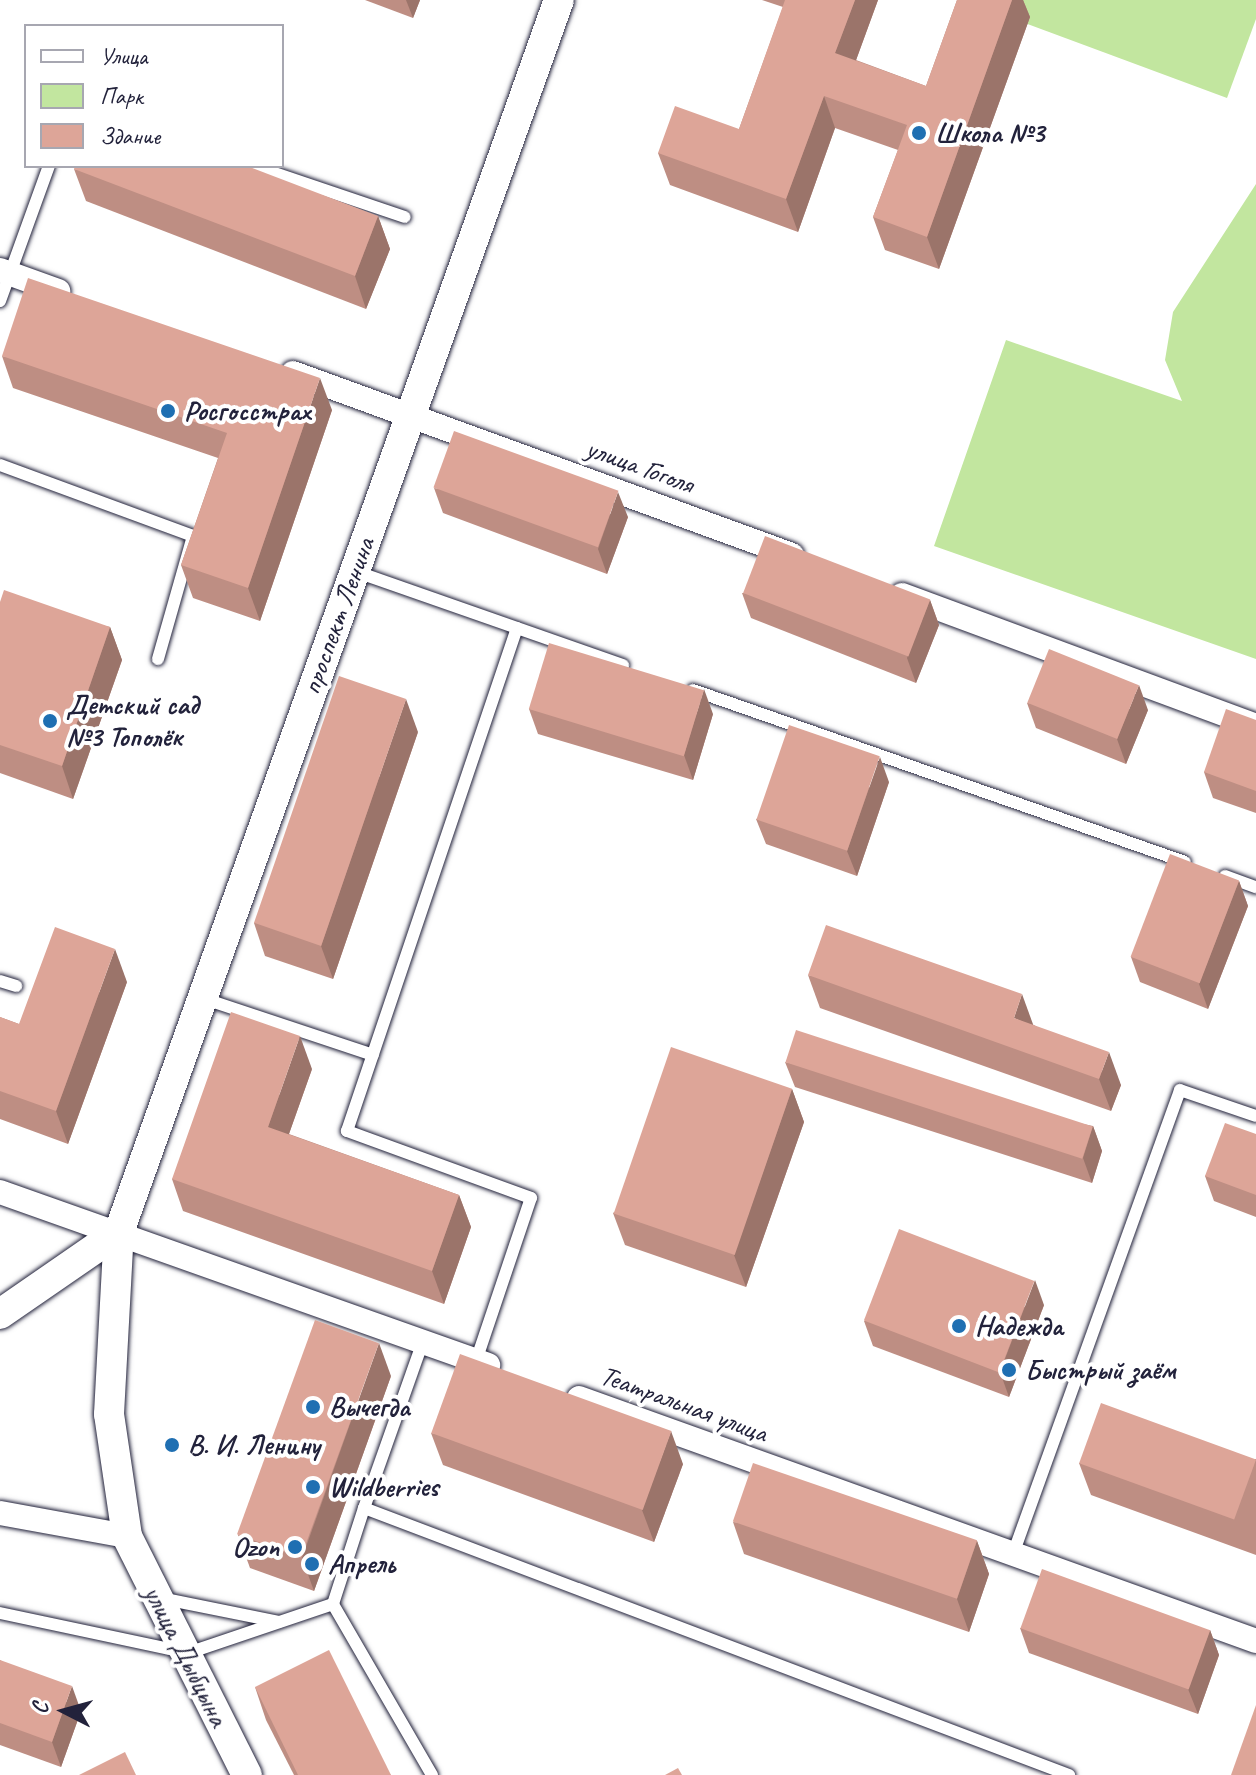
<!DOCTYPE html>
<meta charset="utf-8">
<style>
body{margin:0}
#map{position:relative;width:1256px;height:1775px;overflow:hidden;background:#fff;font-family:Caveat,sans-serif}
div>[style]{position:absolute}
.green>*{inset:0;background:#c2e69f}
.roads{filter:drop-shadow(0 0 2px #22223b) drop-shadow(0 0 2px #22223b)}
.service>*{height:12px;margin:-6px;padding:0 6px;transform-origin:6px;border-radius:6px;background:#fff}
.minor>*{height:24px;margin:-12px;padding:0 12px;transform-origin:12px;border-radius:12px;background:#fff}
.tertiary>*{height:30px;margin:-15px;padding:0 15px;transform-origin:15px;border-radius:15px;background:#fff}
.wall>*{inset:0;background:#be8e83}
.shaded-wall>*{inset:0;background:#9b746a}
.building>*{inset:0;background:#dda598;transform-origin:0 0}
.dots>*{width:22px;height:22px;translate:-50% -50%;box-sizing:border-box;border:4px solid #fff;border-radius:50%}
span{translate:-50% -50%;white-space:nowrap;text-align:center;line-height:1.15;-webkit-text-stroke:8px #fff;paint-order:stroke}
.poi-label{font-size:28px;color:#22223b;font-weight:700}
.left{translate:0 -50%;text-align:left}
.right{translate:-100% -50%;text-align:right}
.street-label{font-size:28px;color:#22223b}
.legend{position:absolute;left:24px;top:24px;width:260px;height:144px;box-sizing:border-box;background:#fff;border:2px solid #a7a7b1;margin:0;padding:10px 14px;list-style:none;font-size:24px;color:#22223b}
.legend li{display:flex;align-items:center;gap:16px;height:40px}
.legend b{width:40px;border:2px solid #a7a7b1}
.north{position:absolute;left:24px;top:1671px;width:80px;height:80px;-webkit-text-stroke:6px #fff;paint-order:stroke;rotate:276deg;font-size:22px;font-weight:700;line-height:32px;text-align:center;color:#22223b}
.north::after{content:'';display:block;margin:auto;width:28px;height:36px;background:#22223b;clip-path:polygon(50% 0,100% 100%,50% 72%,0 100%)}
</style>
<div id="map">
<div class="green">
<div style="clip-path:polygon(963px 0,1256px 0,1256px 19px,1227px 98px)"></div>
<div style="clip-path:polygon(1256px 184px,1256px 659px,934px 546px,1006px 340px,1182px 401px,1165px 360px,1173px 312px)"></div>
</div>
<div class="roads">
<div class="service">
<div style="left:254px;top:166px;width:159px;rotate:18.7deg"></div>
<div style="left:0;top:301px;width:144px;rotate:-70.1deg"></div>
<div style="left:0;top:465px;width:206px;rotate:20.2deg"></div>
<div style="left:193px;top:536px;width:128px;rotate:105.9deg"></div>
<div style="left:357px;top:572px;width:282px;rotate:19.3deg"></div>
<div style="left:693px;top:690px;width:521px;rotate:19.27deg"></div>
<div style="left:1225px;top:876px;width:33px;rotate:20deg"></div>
<div style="left:0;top:981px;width:17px;rotate:17deg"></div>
<div style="left:202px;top:998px;width:180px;rotate:18.4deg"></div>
<div style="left:476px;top:1361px;width:172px;rotate:-71.4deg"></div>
<div style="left:531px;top:1198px;width:196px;rotate:-160deg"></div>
<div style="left:347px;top:1131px;width:531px;rotate:-71.33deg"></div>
<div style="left:364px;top:1508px;width:177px;rotate:-70.5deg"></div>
<div style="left:1013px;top:1554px;width:493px;rotate:-70.2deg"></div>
<div style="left:1180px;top:1090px;width:80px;rotate:18.9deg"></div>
<div style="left:160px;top:1598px;width:121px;rotate:11.4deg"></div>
<div style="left:0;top:1613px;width:192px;rotate:12deg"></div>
<div style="left:188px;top:1653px;width:153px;rotate:-18.7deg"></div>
<div style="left:432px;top:1775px;width:198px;rotate:-120.1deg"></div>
<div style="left:333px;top:1604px;width:101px;rotate:-72.1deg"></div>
<div style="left:364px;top:1508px;width:754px;rotate:20.74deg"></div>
</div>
<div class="minor">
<div style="left:0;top:270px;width:62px;rotate:19.9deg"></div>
<div style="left:293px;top:373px;width:531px;rotate:20.04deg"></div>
<div style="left:902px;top:595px;width:377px;rotate:20.3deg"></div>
<div style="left:0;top:1192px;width:518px;rotate:19.52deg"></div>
<div style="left:579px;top:1398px;width:719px;rotate:19.74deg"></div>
<div style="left:0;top:1513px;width:129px;rotate:10.3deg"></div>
</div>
<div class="tertiary">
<div style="left:0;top:1314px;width:145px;rotate:-34.6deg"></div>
<div style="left:247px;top:1775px;width:267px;rotate:-116.7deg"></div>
<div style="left:127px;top:1536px;width:123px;rotate:-98.4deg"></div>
<div style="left:109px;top:1414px;width:182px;rotate:-86.9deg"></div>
<div style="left:119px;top:1232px;width:1308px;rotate:-70.35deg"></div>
</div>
</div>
<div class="wall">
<div style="clip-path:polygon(365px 0,420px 0,413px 18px)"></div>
<div style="clip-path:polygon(762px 0,878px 0,856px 60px,926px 86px,957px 0,1023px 0,1030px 17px,939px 269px,885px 250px,873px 217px,898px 150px,835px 128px,798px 232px,670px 185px,658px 153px,739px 129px,783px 7px)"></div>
<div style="clip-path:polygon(74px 169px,378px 216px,390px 249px,366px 309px,86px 201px)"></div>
<div style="clip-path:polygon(2px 356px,332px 410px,260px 621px,193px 598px,181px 565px,218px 458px,13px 388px)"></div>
<div style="clip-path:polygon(434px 488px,628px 517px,607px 574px,443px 513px)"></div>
<div style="clip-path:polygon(742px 593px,930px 600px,939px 625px,916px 683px,751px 618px)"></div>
<div style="clip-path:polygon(0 602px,110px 627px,122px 660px,73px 799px,0 773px)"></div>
<div style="clip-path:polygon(1027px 703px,1148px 710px,1126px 764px,1036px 728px)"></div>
<div style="clip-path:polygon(529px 709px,713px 714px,693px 780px,538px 734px)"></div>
<div style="clip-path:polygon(1256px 720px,1256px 813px,1213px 798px,1204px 772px)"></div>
<div style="clip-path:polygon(418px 732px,333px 979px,265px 956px,254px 923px)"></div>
<div style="clip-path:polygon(889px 782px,857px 876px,766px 844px,756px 819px)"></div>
<div style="clip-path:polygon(1239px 881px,1248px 906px,1208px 1009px,1140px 982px,1131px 957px)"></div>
<div style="clip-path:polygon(808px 975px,1034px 1025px,1121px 1085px,1111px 1111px,820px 1008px)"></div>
<div style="clip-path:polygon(127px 982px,68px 1144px,0 1119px,0 1017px,19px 1024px)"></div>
<div style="clip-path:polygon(785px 1062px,1093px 1126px,1102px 1151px,1092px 1183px,795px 1087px)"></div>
<div style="clip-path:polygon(312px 1069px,289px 1134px,459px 1195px,471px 1227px,444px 1304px,183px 1211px,172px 1179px)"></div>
<div style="clip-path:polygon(792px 1089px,804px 1122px,746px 1287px,625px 1245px,613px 1213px)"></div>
<div style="clip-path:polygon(1256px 1134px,1256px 1217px,1214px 1201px,1205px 1176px)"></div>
<div style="clip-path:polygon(1044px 1305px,1009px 1397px,873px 1346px,864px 1321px)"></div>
<div style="clip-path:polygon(391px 1376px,314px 1591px,250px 1568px,238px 1535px)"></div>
<div style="clip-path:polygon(431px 1433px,683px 1464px,654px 1542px,443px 1465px)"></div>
<div style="clip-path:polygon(1256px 1459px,1256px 1555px,1091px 1495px,1079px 1463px)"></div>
<div style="clip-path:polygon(733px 1522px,977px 1541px,989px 1574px,969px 1632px,744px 1554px)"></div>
<div style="clip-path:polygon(1020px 1628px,1210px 1630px,1219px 1655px,1198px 1714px,1029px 1653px)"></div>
<div style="clip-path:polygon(0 1660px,81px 1711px,61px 1767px,0 1745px)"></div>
<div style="clip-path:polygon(255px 1687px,391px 1775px,294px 1775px,266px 1720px)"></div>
</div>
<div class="shaded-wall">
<div style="clip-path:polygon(406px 0,420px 0,413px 18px)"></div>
<div style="clip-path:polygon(855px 0,878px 0,847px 85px,835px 53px)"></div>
<div style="clip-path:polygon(1012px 0,1023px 0,1030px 17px,939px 269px,927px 237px)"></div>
<div style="clip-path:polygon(824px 96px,835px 128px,798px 232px,786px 199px)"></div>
<div style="clip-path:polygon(378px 216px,390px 249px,366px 309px,355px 276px)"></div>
<div style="clip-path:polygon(320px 378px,332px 410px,260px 621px,248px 588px)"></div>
<div style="clip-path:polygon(618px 492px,628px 517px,607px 574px,598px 549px)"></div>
<div style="clip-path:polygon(930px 600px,939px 625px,916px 683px,907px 658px)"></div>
<div style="clip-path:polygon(110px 627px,122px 660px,73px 799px,62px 766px)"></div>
<div style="clip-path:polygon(1139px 685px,1148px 710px,1126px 764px,1117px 739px)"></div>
<div style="clip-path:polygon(704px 689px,713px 714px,693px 780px,684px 755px)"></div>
<div style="clip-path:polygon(406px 699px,418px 732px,333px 979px,321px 946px)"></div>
<div style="clip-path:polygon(880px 757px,889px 782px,857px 876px,847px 851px)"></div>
<div style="clip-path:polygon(1239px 881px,1248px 906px,1208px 1009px,1199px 984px)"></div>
<div style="clip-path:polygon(115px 949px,127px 982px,68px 1144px,56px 1111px)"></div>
<div style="clip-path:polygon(1022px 994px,1034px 1027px,1014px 1018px)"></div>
<div style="clip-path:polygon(300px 1036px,312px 1069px,280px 1159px,268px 1127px)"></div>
<div style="clip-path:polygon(1109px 1052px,1121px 1085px,1111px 1111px,1099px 1079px)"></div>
<div style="clip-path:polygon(792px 1089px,804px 1122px,746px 1287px,734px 1255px)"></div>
<div style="clip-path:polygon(1093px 1126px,1102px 1151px,1092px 1183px,1083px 1158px)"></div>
<div style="clip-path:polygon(459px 1195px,471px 1227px,444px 1304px,432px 1271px)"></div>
<div style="clip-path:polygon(1035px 1280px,1044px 1305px,1009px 1397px,1000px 1372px)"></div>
<div style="clip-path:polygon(379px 1343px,391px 1376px,314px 1591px,302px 1558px)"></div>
<div style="clip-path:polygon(671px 1431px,683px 1464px,654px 1542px,642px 1510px)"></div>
<div style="clip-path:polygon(977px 1541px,989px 1574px,969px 1632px,957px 1599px)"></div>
<div style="clip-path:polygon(1210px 1630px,1219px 1655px,1198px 1714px,1188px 1689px)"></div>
<div style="clip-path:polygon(72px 1686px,81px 1711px,61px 1767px,52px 1742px)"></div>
</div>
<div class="building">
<div style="clip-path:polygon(785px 0,855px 0,835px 53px,926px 86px,957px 0,1012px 0,927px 237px,873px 217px,907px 125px,824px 96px,786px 199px,658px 153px,675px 106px,739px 129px)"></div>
<div style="clip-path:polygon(75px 166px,247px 166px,378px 216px,355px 276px,74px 169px)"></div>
<div style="clip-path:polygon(28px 278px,320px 378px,248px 588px,181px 565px,227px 433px,2px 356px)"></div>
<div style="left:454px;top:431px;width:175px;height:60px;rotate:20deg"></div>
<div style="left:765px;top:536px;width:177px;height:61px;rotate:21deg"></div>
<div style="clip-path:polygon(4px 590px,110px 627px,62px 766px,0 745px,0 602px)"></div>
<div style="left:549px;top:643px;width:162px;height:69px;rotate:17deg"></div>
<div style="left:1049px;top:649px;width:97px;height:58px;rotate:22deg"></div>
<div style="left:339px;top:676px;width:71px;height:261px;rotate:19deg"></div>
<div style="clip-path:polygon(1226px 709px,1256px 720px,1256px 791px,1204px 772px)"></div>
<div style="left:789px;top:725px;width:96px;height:100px;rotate:19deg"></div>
<div style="left:1170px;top:854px;width:74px;height:110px;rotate:21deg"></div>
<div style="clip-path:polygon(826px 925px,1022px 994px,1014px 1018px,1109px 1052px,1099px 1079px,808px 975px)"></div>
<div style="clip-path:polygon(55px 927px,115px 949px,56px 1111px,0 1091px,0 1017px,19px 1024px)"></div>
<div style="clip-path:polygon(231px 1012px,300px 1036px,268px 1127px,459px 1195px,432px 1271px,172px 1179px)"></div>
<div style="left:796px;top:1030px;width:312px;height:34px;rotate:18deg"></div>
<div style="left:671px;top:1047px;width:128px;height:176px;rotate:19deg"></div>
<div style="clip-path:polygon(1225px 1123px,1256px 1134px,1256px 1195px,1205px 1176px)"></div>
<div style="left:899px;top:1229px;width:145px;height:98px;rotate:21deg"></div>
<div style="left:315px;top:1320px;width:68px;height:228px;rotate:20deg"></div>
<div style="left:460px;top:1354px;width:225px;height:84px;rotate:20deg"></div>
<div style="left:1101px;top:1403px;width:165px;height:64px;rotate:20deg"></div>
<div style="left:753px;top:1463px;width:237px;height:62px;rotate:19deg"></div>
<div style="left:1042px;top:1569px;width:179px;height:63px;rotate:20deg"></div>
<div style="clip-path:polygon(329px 1650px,391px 1775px,298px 1775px,255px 1687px)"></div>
<div style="clip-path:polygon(0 1660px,72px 1686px,52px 1742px,0 1723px)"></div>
<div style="clip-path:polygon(1256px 1705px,1256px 1775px,1231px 1775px)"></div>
<div style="clip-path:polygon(125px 1752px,136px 1775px,79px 1775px)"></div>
<div style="clip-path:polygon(678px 1768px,682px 1775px,665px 1775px)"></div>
</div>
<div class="dots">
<div style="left:919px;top:133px;background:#1f6fb2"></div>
<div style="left:168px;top:411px;background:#1f6fb2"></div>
<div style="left:50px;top:721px;background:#1f6fb2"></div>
<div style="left:959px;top:1326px;background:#1f6fb2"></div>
<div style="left:1009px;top:1370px;background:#1f6fb2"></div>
<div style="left:313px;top:1407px;background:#1f6fb2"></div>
<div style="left:172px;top:1445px;background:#1f6fb2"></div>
<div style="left:313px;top:1487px;background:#1f6fb2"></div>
<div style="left:295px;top:1547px;background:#1f6fb2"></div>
<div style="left:312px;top:1564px;background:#1f6fb2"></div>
</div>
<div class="poi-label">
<span class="left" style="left:935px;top:133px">Школа №3</span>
<span class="left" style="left:184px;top:411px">Росгосстрах</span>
<span class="left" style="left:66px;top:721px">Детский сад<br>№3 Тополёк</span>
<span class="left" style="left:975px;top:1326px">Надежда</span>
<span class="left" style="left:1025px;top:1370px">Быстрый заём</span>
<span class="left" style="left:329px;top:1407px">Вычегда</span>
<span class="left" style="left:188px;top:1445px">В. И. Ленину</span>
<span class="left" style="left:329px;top:1487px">Wildberries</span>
<span class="right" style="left:279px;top:1547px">Ozon</span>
<span class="left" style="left:328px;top:1564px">Апрель</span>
</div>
<div class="street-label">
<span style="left:640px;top:466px;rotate:20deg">улица Гоголя</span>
<span style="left:338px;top:616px;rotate:-70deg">проспект Ленина</span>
<span style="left:684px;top:1404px;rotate:20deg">Театральная улица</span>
<span style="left:186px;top:1656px;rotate:63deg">улица Дыбцына</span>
</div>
<ul class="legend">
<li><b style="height:10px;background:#fff"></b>Улица</li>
<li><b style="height:22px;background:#c2e69f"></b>Парк</li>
<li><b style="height:22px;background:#dda598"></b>Здание</li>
</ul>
<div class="north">С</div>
</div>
